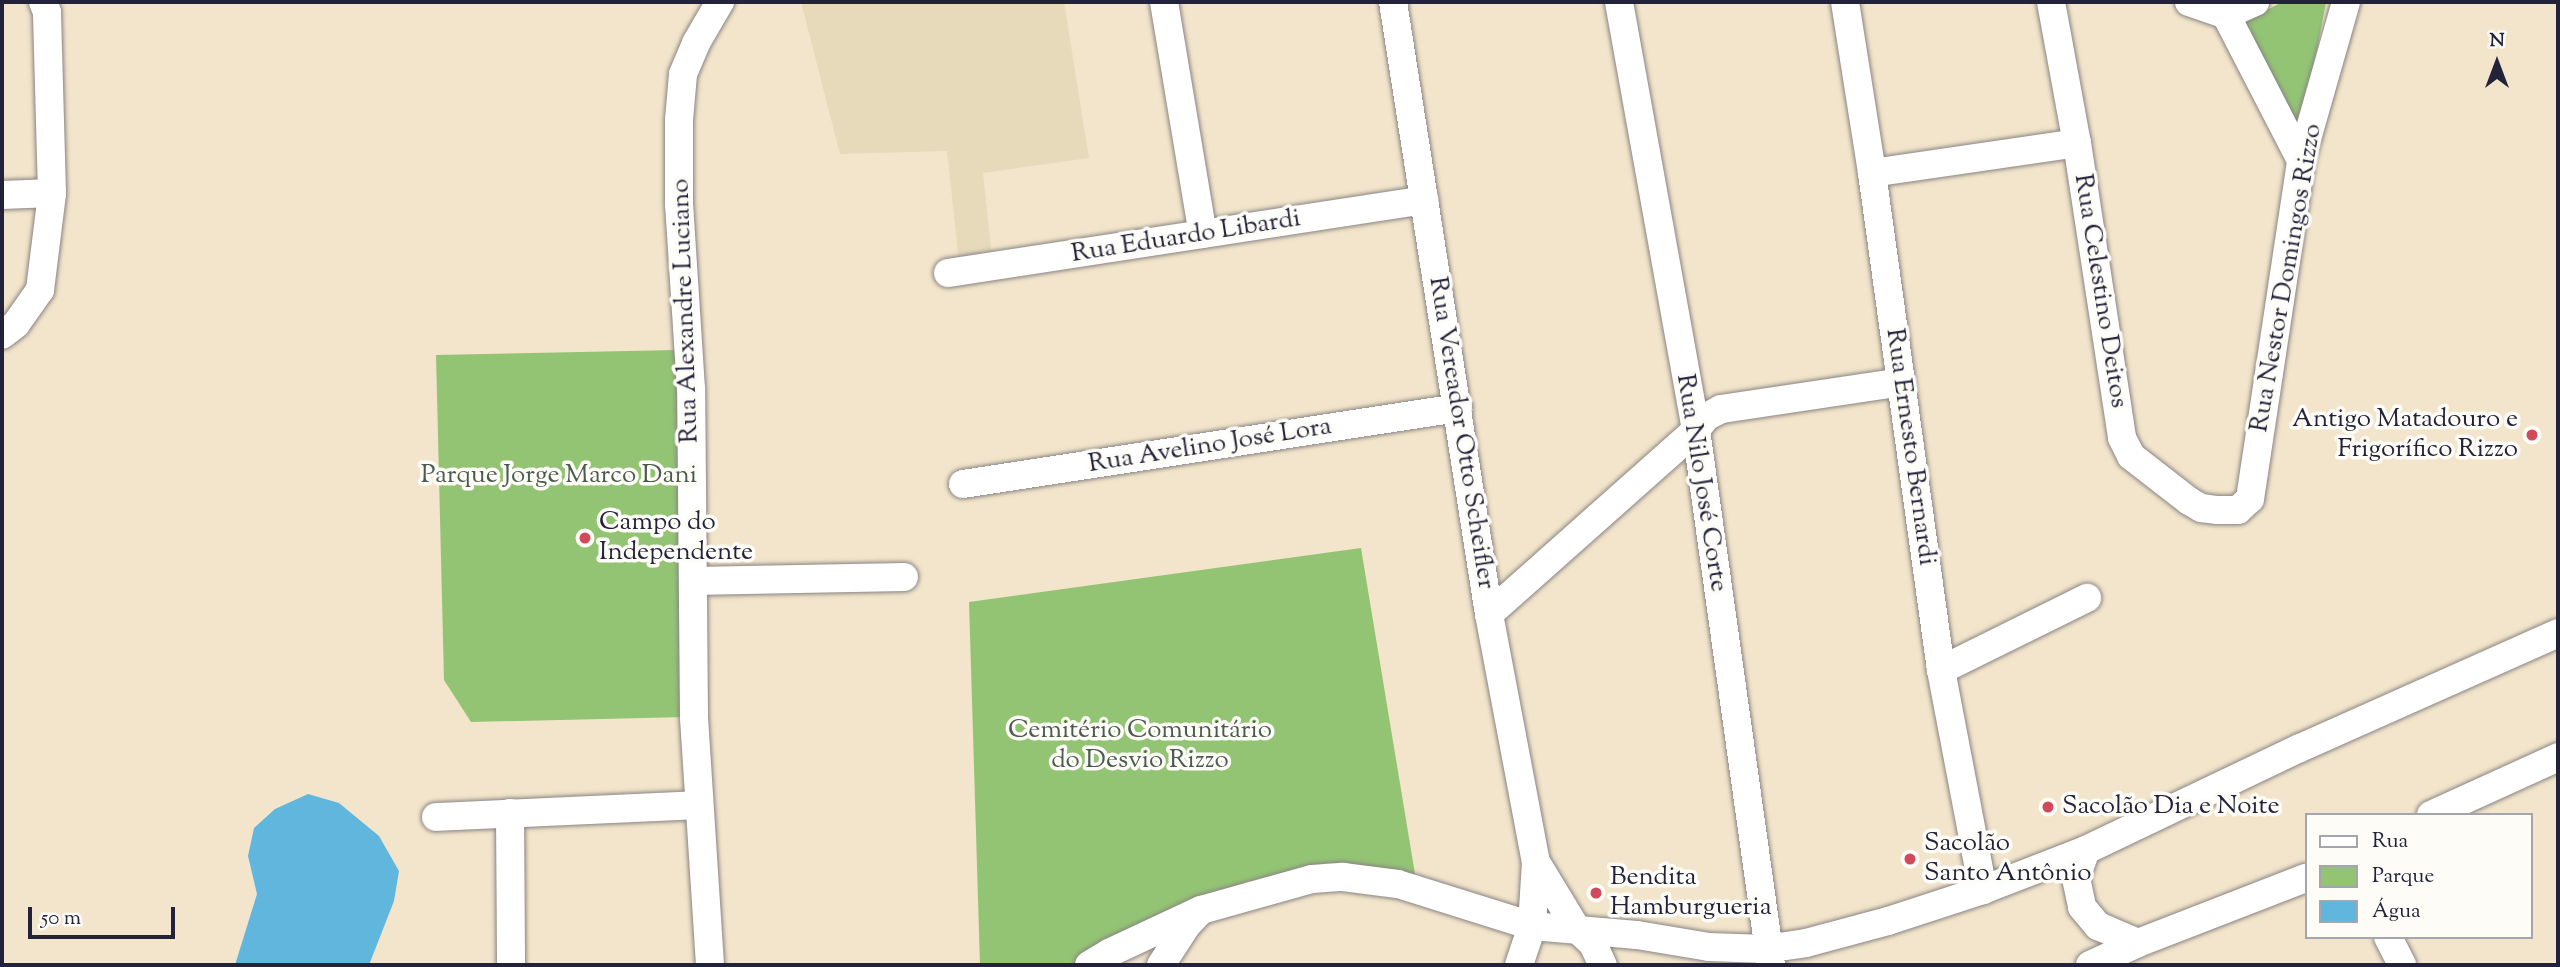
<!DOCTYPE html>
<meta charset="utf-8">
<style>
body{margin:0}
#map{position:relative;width:2560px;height:967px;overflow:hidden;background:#f2e5cb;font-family:"Sorts Mill Goudy",serif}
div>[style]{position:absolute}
.built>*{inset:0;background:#e6daba}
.green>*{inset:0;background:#93c474}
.water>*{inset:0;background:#61b6dd}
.roads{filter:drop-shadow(0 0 2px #8a8483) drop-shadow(0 0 2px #8a8483)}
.minor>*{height:28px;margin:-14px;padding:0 14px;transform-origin:14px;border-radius:14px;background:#fff}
.dots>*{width:19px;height:19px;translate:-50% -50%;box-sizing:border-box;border:4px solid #fdfcf7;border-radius:50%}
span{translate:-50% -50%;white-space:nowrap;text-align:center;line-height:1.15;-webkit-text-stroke:7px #fdfcf7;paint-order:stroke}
.street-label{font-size:26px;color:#22223b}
.poi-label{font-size:26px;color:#22223b}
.right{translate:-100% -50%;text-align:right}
.left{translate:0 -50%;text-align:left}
.park-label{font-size:26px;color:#4a5b4f}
.frame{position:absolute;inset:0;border:4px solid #22223b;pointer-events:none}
.legend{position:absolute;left:2305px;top:813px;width:228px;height:126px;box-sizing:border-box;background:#fdfcf7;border:2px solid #a5a5ac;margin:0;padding:9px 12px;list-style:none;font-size:21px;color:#22223b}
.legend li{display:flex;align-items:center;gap:14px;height:35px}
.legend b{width:35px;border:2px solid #a5a5ac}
.north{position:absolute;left:2462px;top:28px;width:70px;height:70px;-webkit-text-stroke:5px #fdfcf7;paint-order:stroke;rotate:0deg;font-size:19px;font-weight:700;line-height:28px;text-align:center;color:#22223b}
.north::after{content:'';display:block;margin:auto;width:24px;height:32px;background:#22223b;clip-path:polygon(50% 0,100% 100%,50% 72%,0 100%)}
.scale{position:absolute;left:28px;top:907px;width:147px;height:32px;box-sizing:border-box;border:4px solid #22223b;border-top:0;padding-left:9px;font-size:21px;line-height:24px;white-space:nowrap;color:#22223b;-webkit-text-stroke:5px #fdfcf7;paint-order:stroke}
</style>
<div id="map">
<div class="built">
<div style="clip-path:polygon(801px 2px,1064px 2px,1089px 158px,983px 173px,992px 257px,959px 262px,947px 151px,840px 154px)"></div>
</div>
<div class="green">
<div style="clip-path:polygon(2282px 2px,2326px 2px,2300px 141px,2239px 25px)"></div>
<div style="clip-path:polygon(676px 350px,685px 717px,471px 722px,444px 680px,436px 355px)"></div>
<div style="clip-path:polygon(1361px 548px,1415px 874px,1327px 863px,1246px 882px,1189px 906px,1078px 965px,980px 965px,969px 602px)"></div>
</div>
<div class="water">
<div style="clip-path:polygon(308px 794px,339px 803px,379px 836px,399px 871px,394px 901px,369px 965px,235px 965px,257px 894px,248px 856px,254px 828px,275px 809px)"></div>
</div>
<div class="roads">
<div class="minor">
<div style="left:1164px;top:2px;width:235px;rotate:80.5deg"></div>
<div style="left:1393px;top:2px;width:619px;rotate:81.09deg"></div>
<div style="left:1489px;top:614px;width:252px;rotate:79.3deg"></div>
<div style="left:1536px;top:862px;width:64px;rotate:93.6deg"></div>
<div style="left:1532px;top:926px;width:41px;rotate:108.4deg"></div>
<div style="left:1619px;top:2px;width:435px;rotate:79.8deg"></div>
<div style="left:1696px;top:430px;width:540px;rotate:82.02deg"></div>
<div style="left:1845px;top:2px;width:173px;rotate:81deg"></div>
<div style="left:1872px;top:173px;width:502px;rotate:82.1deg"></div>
<div style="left:1941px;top:670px;width:224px;rotate:79.2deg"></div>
<div style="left:2051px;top:2px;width:143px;rotate:79.6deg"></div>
<div style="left:2077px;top:143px;width:298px;rotate:81.3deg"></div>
<div style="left:2122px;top:438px;width:20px;rotate:63deg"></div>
<div style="left:2131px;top:456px;width:73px;rotate:37.8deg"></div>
<div style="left:2189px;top:501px;width:14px;rotate:30deg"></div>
<div style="left:2201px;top:508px;width:17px;rotate:7deg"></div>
<div style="left:2218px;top:510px;width:20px"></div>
<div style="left:2238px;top:510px;width:16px;rotate:-43deg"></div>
<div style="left:2250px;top:499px;width:343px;rotate:-81.4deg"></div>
<div style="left:2301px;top:160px;width:164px;rotate:-74.1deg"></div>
<div style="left:2189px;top:2px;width:39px;rotate:19deg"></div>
<div style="left:2226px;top:15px;width:163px;rotate:62.7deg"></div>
<div style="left:2226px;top:15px;width:32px;rotate:-24deg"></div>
<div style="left:1872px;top:173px;width:207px;rotate:-8.3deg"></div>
<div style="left:2px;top:195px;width:50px;rotate:-2.3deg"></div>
<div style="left:948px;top:273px;width:482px;rotate:-8.7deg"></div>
<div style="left:2px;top:335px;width:18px;rotate:-38deg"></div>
<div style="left:16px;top:324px;width:42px;rotate:-54.8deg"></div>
<div style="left:40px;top:290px;width:98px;rotate:-82.9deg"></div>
<div style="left:52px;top:193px;width:181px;rotate:-91.6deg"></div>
<div style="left:47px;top:12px;width:11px;rotate:-112deg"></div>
<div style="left:963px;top:484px;width:501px;rotate:-8.73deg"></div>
<div style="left:693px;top:581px;width:211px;rotate:-1.1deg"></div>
<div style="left:1489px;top:614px;width:277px;rotate:-41.6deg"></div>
<div style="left:1696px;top:430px;width:16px;rotate:-52deg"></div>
<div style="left:1706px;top:417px;width:17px;rotate:-28deg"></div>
<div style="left:1721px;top:409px;width:182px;rotate:-8.5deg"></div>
<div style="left:1941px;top:670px;width:163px;rotate:-26.3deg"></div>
<div style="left:510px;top:813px;width:152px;rotate:89.6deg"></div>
<div style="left:2431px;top:815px;width:140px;rotate:-24.5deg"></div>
<div style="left:436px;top:817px;width:262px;rotate:-2.6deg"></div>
<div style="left:2086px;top:850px;width:30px;rotate:110deg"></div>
<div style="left:2076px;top:878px;width:30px;rotate:78deg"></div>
<div style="left:2082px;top:907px;width:25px;rotate:50deg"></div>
<div style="left:2098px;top:926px;width:43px;rotate:23deg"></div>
<div style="left:1536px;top:862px;width:77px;rotate:58.8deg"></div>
<div style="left:1576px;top:928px;width:23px;rotate:43deg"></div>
<div style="left:1593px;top:944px;width:23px;rotate:65deg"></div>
<div style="left:2388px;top:937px;width:31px;rotate:63deg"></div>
<div style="left:710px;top:965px;width:249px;rotate:-93.7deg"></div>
<div style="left:694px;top:717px;width:328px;rotate:-90.5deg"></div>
<div style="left:691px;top:389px;width:185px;rotate:-93.7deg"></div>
<div style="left:679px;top:204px;width:84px;rotate:-90deg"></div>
<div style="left:679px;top:120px;width:46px;rotate:-85deg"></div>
<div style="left:683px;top:74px;width:34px;rotate:-67deg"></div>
<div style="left:696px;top:43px;width:48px;rotate:-59.7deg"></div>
<div style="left:1089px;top:965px;width:23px;rotate:-31deg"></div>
<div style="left:1109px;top:953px;width:102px;rotate:-25.1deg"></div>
<div style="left:1201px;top:910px;width:115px;rotate:-15.6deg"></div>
<div style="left:1312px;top:879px;width:31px;rotate:-4deg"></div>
<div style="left:1343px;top:877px;width:55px;rotate:7.3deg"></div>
<div style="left:1398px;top:884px;width:140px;rotate:17.4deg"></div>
<div style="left:1532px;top:926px;width:105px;rotate:4.9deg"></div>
<div style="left:1637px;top:935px;width:73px;rotate:9.5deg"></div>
<div style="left:1709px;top:947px;width:57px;rotate:2deg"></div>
<div style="left:1766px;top:949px;width:40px;rotate:-8.5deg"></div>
<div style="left:1806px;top:943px;width:85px;rotate:-15deg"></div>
<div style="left:1888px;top:921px;width:100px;rotate:-18.1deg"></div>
<div style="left:1983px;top:890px;width:110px;rotate:-21.2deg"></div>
<div style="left:2086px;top:850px;width:237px;rotate:-25.5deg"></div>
<div style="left:2300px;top:748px;width:282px;rotate:-24deg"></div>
<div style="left:1161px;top:965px;width:48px;rotate:-57deg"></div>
<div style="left:1187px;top:925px;width:18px;rotate:-47deg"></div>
<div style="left:2090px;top:965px;width:53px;rotate:-24.6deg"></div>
<div style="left:2138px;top:943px;width:180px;rotate:-21.2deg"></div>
</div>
</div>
<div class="dots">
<div style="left:2532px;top:435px;background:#d1495b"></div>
<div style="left:585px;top:538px;background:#d1495b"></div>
<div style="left:2048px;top:807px;background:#d1495b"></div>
<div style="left:1910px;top:859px;background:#d1495b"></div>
<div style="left:1596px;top:893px;background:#d1495b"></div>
</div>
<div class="street-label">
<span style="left:1186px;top:237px;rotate:-9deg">Rua Eduardo Libardi</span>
<span style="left:2287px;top:278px;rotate:-80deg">Rua Nestor Domingos Rizzo</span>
<span style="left:2100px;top:291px;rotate:81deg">Rua Celestino Deitos</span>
<span style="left:686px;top:311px;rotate:-92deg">Rua Alexandre Luciano</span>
<span style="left:1461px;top:433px;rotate:81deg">Rua Vereador Otto Scheifler</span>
<span style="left:1210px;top:446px;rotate:-9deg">Rua Avelino José Lora</span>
<span style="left:1910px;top:447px;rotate:82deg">Rua Ernesto Bernardi</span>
<span style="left:1701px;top:483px;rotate:81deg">Rua Nilo José Corte</span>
</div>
<div class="poi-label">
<span class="right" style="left:2518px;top:435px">Antigo Matadouro e<br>Frigorífico Rizzo</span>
<span class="left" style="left:599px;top:538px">Campo do<br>Independente</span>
<span class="left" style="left:2062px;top:807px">Sacolão Dia e Noite</span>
<span class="left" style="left:1924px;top:859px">Sacolão<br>Santo Antônio</span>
<span class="left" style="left:1610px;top:893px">Bendita<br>Hamburgueria</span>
</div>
<div class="park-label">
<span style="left:559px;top:476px">Parque Jorge Marco Dani</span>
<span style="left:1140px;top:746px">Cemitério Comunitário<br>do Desvio Rizzo</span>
</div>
<div class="frame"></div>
<ul class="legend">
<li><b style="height:9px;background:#fff"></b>Rua</li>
<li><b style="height:19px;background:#93c474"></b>Parque</li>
<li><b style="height:19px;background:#61b6dd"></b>Água</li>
</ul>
<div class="north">N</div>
<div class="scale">50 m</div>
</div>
